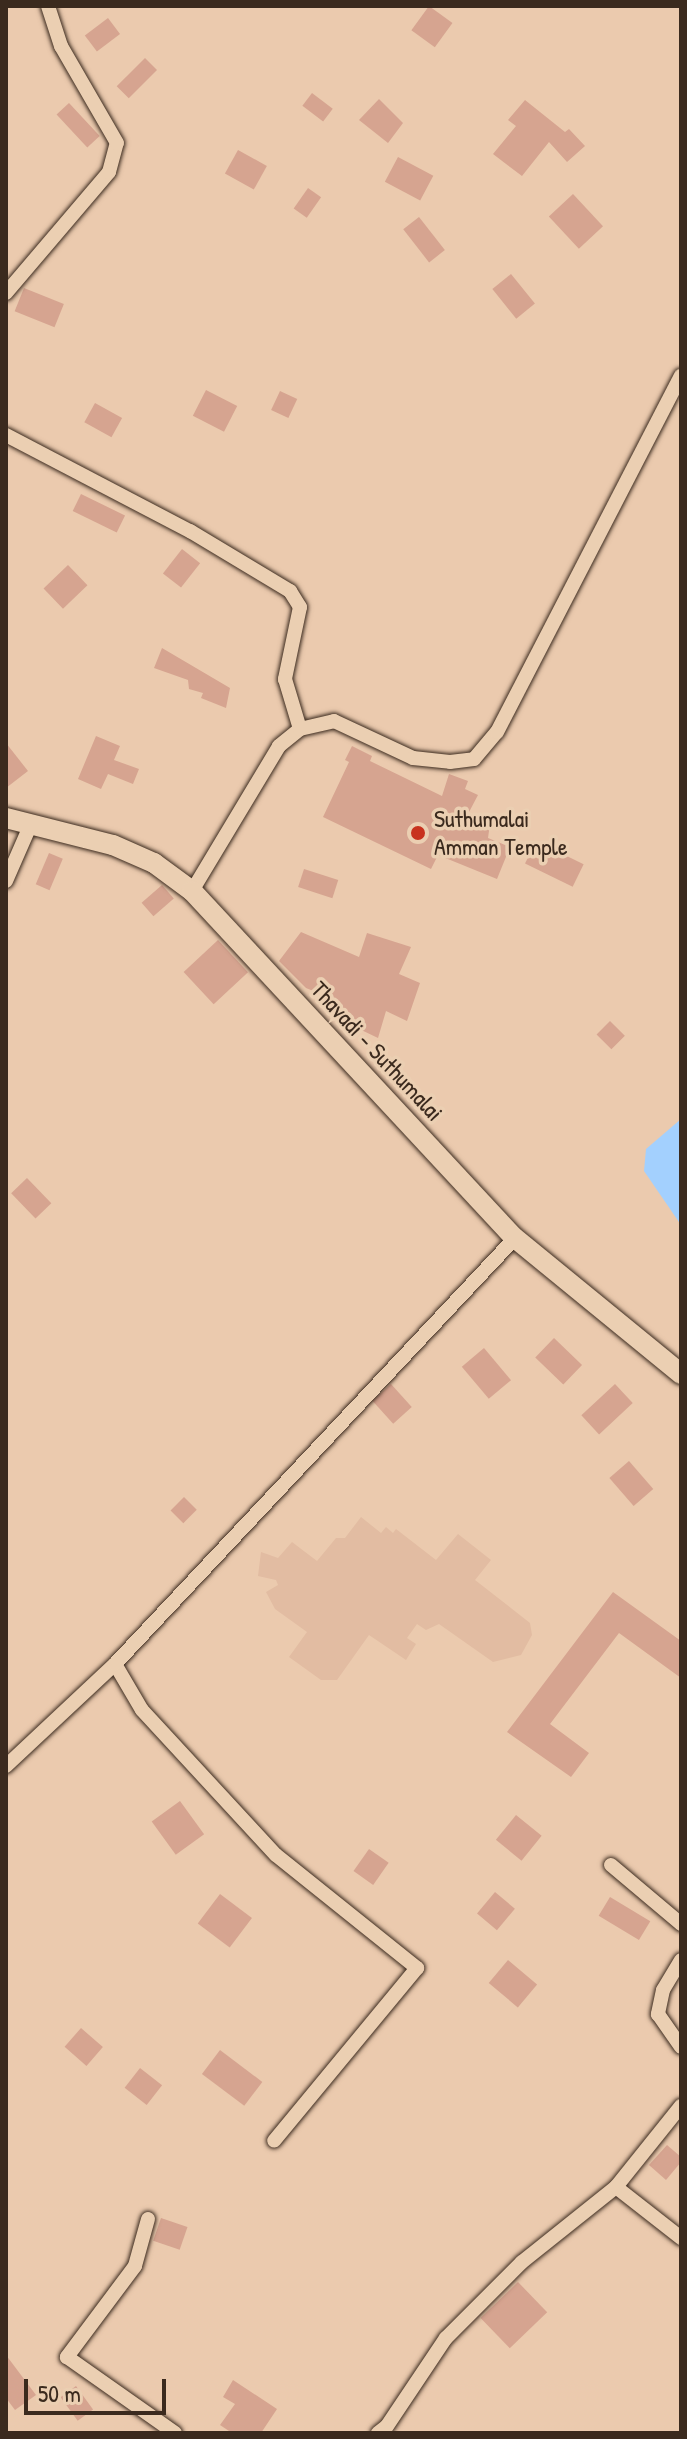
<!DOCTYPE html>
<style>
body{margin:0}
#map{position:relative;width:687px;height:2439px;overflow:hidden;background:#ebcaae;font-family:"Patrick Hand",sans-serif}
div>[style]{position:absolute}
.built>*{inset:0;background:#e2bca2}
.water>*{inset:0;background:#a3d0fe}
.building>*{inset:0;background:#d6a490;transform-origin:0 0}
.roads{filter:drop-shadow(0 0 2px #3b2a1e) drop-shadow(0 0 2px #3b2a1e)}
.minor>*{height:14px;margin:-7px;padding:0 7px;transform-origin:7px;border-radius:7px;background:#ebcfb2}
.secondary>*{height:20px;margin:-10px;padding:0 10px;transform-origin:10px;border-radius:10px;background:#ebcfb2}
.dots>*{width:22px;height:22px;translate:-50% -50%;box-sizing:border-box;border:4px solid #ebcfb2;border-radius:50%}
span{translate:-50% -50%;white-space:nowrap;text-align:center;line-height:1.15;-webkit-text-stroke:7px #ebcfb2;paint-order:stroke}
.poi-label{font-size:24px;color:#3b2a1e}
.left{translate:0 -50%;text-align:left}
.street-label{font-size:24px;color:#3b2a1e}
.frame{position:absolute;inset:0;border:8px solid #3b2a1e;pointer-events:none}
.scale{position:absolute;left:24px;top:2379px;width:142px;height:36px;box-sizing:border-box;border:4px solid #3b2a1e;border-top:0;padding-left:10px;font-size:24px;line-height:28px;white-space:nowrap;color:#3b2a1e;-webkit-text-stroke:6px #ebcfb2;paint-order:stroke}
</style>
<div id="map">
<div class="built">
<div style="clip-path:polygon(361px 1517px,381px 1533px,386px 1527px,393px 1533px,396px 1529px,436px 1560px,458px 1534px,491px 1560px,475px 1580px,530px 1623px,532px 1635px,521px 1655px,493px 1662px,439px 1624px,426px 1630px,417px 1624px,407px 1638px,416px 1644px,406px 1660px,369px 1635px,337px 1680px,321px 1680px,289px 1657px,307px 1632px,275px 1609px,266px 1592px,278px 1585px,276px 1580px,258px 1576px,261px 1552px,278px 1558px,292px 1542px,317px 1561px,336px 1538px,345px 1538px)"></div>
</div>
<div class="water">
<div style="clip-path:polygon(681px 1119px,681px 1225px,644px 1171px,646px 1149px)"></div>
</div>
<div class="building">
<div style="left:429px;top:6px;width:29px;height:30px;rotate:36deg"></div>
<div style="left:108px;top:18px;width:20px;height:29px;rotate:53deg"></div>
<div style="left:145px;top:58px;width:17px;height:40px;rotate:45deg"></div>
<div style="left:312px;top:93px;width:26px;height:16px;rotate:37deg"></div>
<div style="clip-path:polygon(379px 99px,403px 123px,388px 143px,359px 120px)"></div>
<div style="clip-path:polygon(525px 100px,565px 132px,569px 129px,585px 146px,567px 162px,549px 142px,522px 176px,493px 154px,516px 126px,508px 120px)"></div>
<div style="left:69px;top:103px;width:45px;height:17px;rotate:47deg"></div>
<div style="left:238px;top:150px;width:33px;height:27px;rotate:29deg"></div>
<div style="left:398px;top:157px;width:40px;height:28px;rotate:28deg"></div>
<div style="left:308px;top:188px;width:16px;height:25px;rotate:35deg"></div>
<div style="left:573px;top:194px;width:44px;height:33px;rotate:47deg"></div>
<div style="left:419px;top:217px;width:42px;height:20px;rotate:52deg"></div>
<div style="left:511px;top:274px;width:38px;height:24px;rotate:51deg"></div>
<div style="left:24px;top:288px;width:43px;height:25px;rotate:22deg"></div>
<div style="left:206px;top:390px;width:35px;height:29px;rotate:27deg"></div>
<div style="left:280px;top:391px;width:19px;height:21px;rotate:25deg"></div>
<div style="left:95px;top:403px;width:31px;height:22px;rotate:29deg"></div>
<div style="left:81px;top:494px;width:49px;height:19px;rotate:26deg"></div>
<div style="left:182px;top:549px;width:23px;height:31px;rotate:38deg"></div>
<div style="left:68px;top:565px;width:28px;height:34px;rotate:46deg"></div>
<div style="clip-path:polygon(162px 648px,230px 688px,226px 708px,201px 698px,203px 693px,189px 689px,188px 680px,154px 668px)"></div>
<div style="clip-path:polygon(96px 736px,120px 746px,114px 760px,139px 769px,133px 784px,108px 774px,101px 789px,78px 779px)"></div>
<div style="clip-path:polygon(6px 743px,28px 771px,6px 788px)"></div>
<div style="clip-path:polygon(352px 746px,372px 756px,370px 761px,442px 796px,449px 774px,468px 781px,465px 789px,478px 795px,468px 814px,491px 817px,488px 838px,510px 847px,497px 879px,438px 855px,431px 869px,323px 817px,349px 762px,345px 760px)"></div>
<div style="left:536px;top:841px;width:53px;height:25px;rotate:26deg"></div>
<div style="left:49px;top:853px;width:15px;height:34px;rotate:23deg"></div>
<div style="left:304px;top:869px;width:36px;height:19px;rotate:18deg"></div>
<div style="left:162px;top:885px;width:18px;height:27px;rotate:49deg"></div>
<div style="clip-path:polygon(301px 932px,359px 957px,367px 933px,411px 947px,399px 974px,420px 983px,407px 1021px,386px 1011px,378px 1038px,330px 1015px,335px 1000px,306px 988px,279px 961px)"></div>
<div style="left:218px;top:940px;width:44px;height:47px;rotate:47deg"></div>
<div style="left:610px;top:1021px;width:21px;height:19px;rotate:45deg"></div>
<div style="left:27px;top:1178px;width:35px;height:22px;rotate:46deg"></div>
<div style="left:554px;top:1338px;width:39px;height:27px;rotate:44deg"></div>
<div style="left:484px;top:1348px;width:42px;height:29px;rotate:50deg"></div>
<div style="left:391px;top:1384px;width:31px;height:25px;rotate:48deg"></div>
<div style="left:615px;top:1384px;width:26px;height:46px;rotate:47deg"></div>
<div style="left:629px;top:1461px;width:37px;height:26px;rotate:49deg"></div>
<div style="left:184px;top:1497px;width:18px;height:19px;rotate:45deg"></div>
<div style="clip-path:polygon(613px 1592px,681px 1641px,681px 1678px,619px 1633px,550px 1724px,589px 1753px,571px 1777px,507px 1732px)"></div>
<div style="left:180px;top:1801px;width:41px;height:35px;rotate:54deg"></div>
<div style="left:516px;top:1815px;width:33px;height:32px;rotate:39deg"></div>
<div style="left:369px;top:1849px;width:24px;height:27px;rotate:35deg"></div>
<div style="left:495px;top:1892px;width:26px;height:28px;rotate:40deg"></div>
<div style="left:220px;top:1894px;width:40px;height:37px;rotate:37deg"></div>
<div style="left:610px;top:1897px;width:47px;height:22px;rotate:31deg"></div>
<div style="left:508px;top:1960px;width:38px;height:30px;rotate:40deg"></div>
<div style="left:81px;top:2028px;width:29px;height:25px;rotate:41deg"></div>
<div style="left:220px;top:2050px;width:53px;height:30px;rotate:37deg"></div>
<div style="left:140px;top:2068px;width:28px;height:25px;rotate:38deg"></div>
<div style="clip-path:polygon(667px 2145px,681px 2157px,681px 2162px,666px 2180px,649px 2165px)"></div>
<div style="left:161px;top:2218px;width:28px;height:24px;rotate:19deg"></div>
<div style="left:518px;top:2282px;width:42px;height:52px;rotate:46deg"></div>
<div style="clip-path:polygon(6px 2355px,36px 2395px,15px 2410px,6px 2398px)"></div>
<div style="clip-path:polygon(233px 2380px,277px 2409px,261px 2433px,232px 2433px,220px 2425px,235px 2404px,223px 2397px)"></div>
<div style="left:76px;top:2386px;width:29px;height:19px;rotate:54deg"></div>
</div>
<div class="roads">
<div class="minor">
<div style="left:6px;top:293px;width:159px;rotate:-49.6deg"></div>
<div style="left:109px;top:172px;width:30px;rotate:-75deg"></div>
<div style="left:117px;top:143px;width:112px;rotate:-120deg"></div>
<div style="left:61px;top:46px;width:42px;rotate:-108deg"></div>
<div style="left:6px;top:435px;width:208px;rotate:27.6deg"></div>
<div style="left:190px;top:531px;width:117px;rotate:31deg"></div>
<div style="left:290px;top:591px;width:19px;rotate:58deg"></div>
<div style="left:300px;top:607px;width:74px;rotate:101.8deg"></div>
<div style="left:285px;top:679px;width:52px;rotate:73.3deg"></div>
<div style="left:6px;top:881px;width:60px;rotate:-66.4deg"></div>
<div style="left:192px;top:891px;width:169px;rotate:-59deg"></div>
<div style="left:279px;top:746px;width:27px;rotate:-39deg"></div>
<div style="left:300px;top:729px;width:35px;rotate:-13deg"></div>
<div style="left:334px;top:721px;width:87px;rotate:25.1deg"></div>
<div style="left:413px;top:758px;width:37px;rotate:6deg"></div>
<div style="left:450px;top:762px;width:24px;rotate:-7deg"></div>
<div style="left:474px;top:759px;width:35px;rotate:-50deg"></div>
<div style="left:497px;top:732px;width:401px;rotate:-62.7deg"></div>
<div style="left:115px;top:1664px;width:53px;rotate:59.6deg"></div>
<div style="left:142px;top:1710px;width:197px;rotate:47.3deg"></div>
<div style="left:276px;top:1855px;width:181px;rotate:38.7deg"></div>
<div style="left:417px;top:1968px;width:224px;rotate:129.6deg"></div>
<div style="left:6px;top:1766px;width:149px;rotate:-43.1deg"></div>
<div style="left:115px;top:1664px;width:584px;rotate:-46.8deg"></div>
<div style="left:611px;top:1865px;width:92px;rotate:40.1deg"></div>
<div style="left:681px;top:1960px;width:35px;rotate:121deg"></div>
<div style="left:663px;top:1990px;width:25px;rotate:102deg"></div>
<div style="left:658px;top:2014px;width:40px;rotate:55.1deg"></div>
<div style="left:616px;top:2187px;width:83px;rotate:38.1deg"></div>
<div style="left:148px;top:2219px;width:49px;rotate:105.5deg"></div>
<div style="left:135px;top:2266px;width:114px;rotate:126.8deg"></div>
<div style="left:67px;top:2357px;width:132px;rotate:35.1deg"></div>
<div style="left:378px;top:2433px;width:11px;rotate:-38deg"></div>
<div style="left:387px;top:2426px;width:106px;rotate:-56.2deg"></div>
<div style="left:446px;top:2338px;width:107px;rotate:-45deg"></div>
<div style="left:522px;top:2262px;width:120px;rotate:-38.6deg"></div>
<div style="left:616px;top:2187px;width:104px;rotate:-51.3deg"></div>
</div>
<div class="secondary">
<div style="left:6px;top:818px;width:110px;rotate:14.2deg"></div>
<div style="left:113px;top:845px;width:45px;rotate:23.7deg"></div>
<div style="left:154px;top:863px;width:47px;rotate:36.4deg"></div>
<div style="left:192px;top:891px;width:474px;rotate:47.1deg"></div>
<div style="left:515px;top:1238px;width:215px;rotate:39.3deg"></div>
</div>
</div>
<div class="dots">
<div style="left:418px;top:833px;background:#c8321e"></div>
</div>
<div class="poi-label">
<span class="left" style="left:434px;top:833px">Suthumalai<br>Amman Temple</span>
</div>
<div class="street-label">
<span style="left:377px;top:1051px;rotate:47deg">Thavadi - Suthumalai</span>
</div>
<div class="frame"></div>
<div class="scale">50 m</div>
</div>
